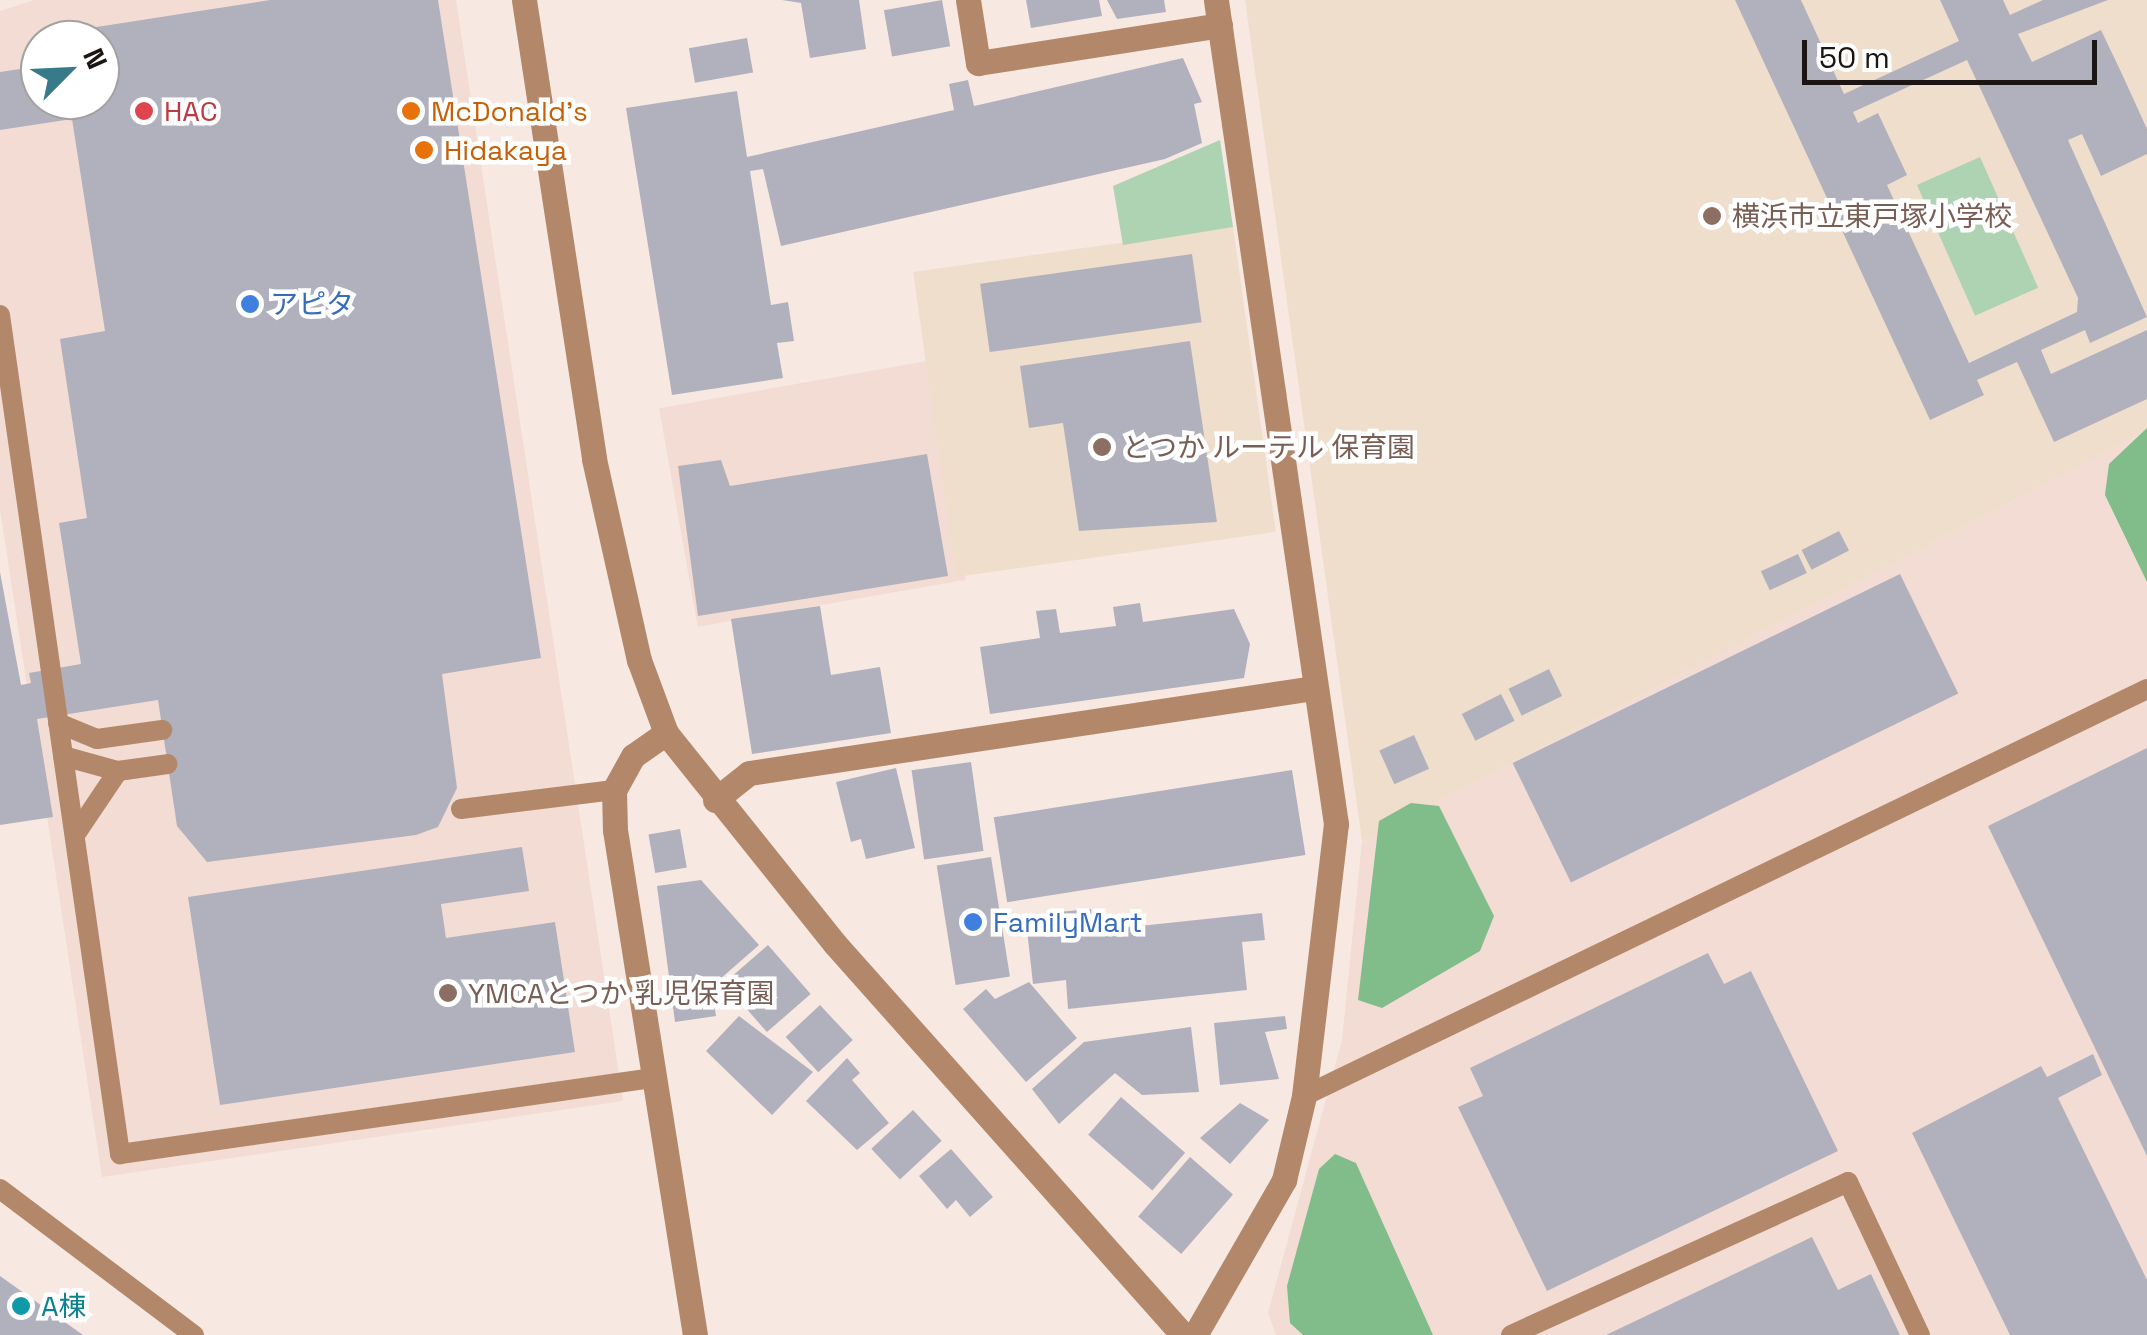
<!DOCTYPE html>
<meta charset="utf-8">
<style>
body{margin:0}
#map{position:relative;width:2147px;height:1335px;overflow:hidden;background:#f7e8e2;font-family:"Space Grotesk","Noto Sans JP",sans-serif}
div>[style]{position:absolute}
.built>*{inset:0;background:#f3dcd3;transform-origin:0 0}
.education>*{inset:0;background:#f0decd;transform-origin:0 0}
.green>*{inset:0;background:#add3b3;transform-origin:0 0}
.forest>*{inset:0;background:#81bc8b}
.building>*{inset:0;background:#b1b1be;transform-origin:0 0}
.service>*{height:20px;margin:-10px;padding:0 10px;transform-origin:10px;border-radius:10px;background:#b38769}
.minor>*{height:25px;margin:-12.5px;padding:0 12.5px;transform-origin:12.5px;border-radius:12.5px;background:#b38769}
.tertiary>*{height:25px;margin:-12.5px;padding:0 12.5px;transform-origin:12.5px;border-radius:12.5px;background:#b38769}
.dots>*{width:28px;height:28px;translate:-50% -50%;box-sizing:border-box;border:5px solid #fff;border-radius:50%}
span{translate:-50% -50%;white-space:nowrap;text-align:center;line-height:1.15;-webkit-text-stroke:9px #fff;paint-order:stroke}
.health-label{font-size:28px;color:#be3a42}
.left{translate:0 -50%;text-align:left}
.food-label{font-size:28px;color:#c56008}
.education-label{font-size:28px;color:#785e54}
.shop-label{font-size:28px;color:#366cbe}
.culture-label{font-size:28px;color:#0d838f}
.north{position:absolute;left:20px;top:20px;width:100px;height:100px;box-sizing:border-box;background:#fff;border:2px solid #a4a2a1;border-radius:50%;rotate:66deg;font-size:28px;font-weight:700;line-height:40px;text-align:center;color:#1b1614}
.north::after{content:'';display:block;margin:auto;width:35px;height:45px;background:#377a8a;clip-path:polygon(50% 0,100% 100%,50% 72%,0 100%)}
.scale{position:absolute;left:1802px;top:40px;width:295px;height:45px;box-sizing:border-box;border:5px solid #1b1614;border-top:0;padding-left:12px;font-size:30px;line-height:35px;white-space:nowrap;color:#1b1614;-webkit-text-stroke:8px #fff;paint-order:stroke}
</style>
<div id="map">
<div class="built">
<div style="clip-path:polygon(evenodd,34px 0,456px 0,623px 1101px,102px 1177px,0 509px,0 11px,34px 0,40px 40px,100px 40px,100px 100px,40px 100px,40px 40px)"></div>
<div style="left:927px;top:361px;width:222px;height:272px;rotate:80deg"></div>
<div style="clip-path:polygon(2147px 431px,2147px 1335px,1276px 1335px,1268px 1313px,1342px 1040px,1362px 841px)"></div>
</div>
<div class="education">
<div style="clip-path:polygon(1245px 0,2147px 0,2147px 431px,1362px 841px)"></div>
<div style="left:1233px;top:227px;width:308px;height:323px;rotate:82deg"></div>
</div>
<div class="green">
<div style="clip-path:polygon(1220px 140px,1233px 227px,1123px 245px,1113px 186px)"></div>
<div style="left:1980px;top:157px;width:143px;height:69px;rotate:66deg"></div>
</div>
<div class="forest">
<div style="clip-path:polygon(2147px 428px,2147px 582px,2105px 495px,2109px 464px)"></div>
<div style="clip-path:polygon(1411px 803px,1439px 806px,1494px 916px,1480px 951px,1382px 1008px,1358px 1000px,1379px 821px)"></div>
<div style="clip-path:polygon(1335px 1154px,1356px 1163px,1433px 1335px,1303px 1335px,1290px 1323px,1287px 1286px,1319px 1169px)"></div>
</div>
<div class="building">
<div style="clip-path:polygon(270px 0,438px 0,541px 658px,442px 674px,457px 788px,438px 827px,416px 835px,207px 862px,177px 826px,158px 700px,37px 719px,53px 817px,0 825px,0 572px,21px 685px,31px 683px,29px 673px,81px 664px,59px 523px,87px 518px,60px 339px,105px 331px,72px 119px,0 130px,0 72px,40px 66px,40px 100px,100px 100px,100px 40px,58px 33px)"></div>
<div style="clip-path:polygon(782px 0,859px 0,866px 49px,810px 58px,801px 3px)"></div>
<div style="left:942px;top:0;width:47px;height:59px;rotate:80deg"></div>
<div style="clip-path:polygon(1026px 0,1099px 0,1102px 16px,1031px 28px)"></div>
<div style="clip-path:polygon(1107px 0,1164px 0,1166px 12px,1117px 19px)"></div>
<div style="clip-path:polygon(evenodd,1735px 0,1801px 0,1844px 94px,1959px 41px,1940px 0,2003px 0,2010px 15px,2043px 0,2108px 0,2018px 34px,2032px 62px,2101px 30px,2122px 74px,2147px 129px,2147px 154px,2101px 176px,2082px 134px,2068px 140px,2147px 317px,2090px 343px,2085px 330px,2041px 350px,2051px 374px,2147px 330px,2147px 399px,2054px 442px,2017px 362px,1977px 380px,1984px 395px,1930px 420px,1735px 0,1967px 60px,2078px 298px,2077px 312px,1969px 363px,1887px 185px,1907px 175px,1878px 113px,1858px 123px,1853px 112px,1967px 60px)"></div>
<div style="left:747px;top:38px;width:35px;height:59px;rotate:80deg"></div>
<div style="clip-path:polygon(1183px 58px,1202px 102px,1194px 104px,1202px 143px,1165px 159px,781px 246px,763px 169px,750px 171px,771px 305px,788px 302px,794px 341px,777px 343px,783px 378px,672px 395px,626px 108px,737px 91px,747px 157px,954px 110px,949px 84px,968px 80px,974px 106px)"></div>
<div style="left:1192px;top:254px;width:69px;height:214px;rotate:82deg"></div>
<div style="clip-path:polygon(1190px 341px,1217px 522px,1079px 531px,1063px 423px,1029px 428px,1020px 366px)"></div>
<div style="clip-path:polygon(927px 454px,948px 576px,698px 616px,678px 466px,721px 460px,730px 486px)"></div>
<div style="left:1839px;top:531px;width:22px;height:42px;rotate:63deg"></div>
<div style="left:1798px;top:554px;width:21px;height:41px;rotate:65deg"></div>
<div style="left:1900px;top:574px;width:133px;height:431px;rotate:64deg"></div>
<div style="clip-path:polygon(1140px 603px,1143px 622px,1234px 609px,1250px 644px,1244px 678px,990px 714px,980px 647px,1040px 638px,1036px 611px,1056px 609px,1060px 633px,1116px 626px,1113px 607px)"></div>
<div style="clip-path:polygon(820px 606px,831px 675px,880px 667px,891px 733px,752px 754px,731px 619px)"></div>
<div style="left:1549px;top:669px;width:30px;height:45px;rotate:64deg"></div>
<div style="left:1501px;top:694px;width:30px;height:44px;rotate:63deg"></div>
<div style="left:1414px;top:735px;width:37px;height:38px;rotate:66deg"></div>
<div style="clip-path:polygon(2147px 748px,2147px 1156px,1988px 826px)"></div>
<div style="left:971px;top:762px;width:90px;height:60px;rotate:82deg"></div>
<div style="clip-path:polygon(896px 768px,915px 848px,866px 859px,861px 839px,851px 842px,836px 782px)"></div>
<div style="left:1292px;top:770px;width:86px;height:302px;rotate:81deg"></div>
<div style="left:680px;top:829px;width:39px;height:32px;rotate:80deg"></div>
<div style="clip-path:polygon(522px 847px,529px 891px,441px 904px,446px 938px,555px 922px,575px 1052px,220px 1105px,188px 897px)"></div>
<div style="left:991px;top:857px;width:121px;height:55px;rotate:81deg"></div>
<div style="clip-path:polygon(701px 880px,759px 945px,711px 987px,716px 1016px,675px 1022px,657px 886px)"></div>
<div style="clip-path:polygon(1091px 909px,1093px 931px,1262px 913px,1265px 940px,1242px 942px,1247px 990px,1068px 1009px,1066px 980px,1033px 984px,1027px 930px,1060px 927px,1058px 912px)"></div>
<div style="left:768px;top:945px;width:65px;height:58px;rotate:49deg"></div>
<div style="clip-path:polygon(1708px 953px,1724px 984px,1751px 971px,1838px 1151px,1547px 1291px,1458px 1107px,1483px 1096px,1470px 1068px)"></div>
<div style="clip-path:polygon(1029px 982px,1077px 1038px,1026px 1082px,963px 1009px,986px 989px,995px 999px)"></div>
<div style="left:820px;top:1005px;width:48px;height:47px;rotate:47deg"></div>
<div style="clip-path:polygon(739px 1016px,813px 1072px,772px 1115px,706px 1051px)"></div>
<div style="clip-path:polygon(1285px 1016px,1287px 1029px,1265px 1032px,1279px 1079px,1220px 1085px,1214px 1023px)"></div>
<div style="clip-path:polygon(1191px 1027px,1199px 1092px,1142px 1095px,1115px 1073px,1059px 1124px,1032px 1089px,1084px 1042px)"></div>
<div style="clip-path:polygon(2093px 1054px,2102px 1075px,2058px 1098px,2147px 1280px,2147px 1335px,2010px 1335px,1912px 1133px,2041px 1066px,2047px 1077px)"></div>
<div style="clip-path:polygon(847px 1058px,860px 1073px,852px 1080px,889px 1123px,857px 1150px,806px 1101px)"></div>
<div style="left:1121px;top:1097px;width:85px;height:50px;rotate:41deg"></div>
<div style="clip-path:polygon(1240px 1103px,1269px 1120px,1230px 1164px,1200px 1138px)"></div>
<div style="left:913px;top:1110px;width:42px;height:57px;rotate:47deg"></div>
<div style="clip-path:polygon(951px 1149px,993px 1197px,970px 1217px,956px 1200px,947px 1209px,919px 1176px)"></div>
<div style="left:1190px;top:1157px;width:57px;height:79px;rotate:41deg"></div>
<div style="clip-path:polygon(1812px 1237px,1838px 1290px,1871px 1274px,1900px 1335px,1606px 1335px)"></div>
<div style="clip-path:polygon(0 1276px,83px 1335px,0 1335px)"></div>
</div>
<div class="service">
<div style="left:0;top:315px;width:848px;rotate:81.86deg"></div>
<div style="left:120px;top:1154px;width:537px;rotate:-8.13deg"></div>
<div style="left:58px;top:723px;width:42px;rotate:22.3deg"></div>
<div style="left:97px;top:739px;width:66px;rotate:-7.9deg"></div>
<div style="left:63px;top:756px;width:57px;rotate:15.3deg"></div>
<div style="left:118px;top:771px;width:50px;rotate:-8deg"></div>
<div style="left:461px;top:809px;width:154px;rotate:-7.1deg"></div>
<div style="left:75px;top:835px;width:77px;rotate:-56.1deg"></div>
<div style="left:1304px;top:1096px;width:936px;rotate:-25.77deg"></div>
<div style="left:0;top:1189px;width:243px;rotate:37deg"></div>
<div style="left:1511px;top:1335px;width:370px;rotate:-24.4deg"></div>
<div style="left:1848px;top:1182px;width:169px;rotate:64.8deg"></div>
</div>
<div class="minor">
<div style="left:968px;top:0;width:64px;rotate:81deg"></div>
<div style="left:978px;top:63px;width:245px;rotate:-8.9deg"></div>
<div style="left:666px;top:733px;width:40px;rotate:145.1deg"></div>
<div style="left:633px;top:756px;width:39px;rotate:119deg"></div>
<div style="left:614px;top:790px;width:40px;rotate:88.6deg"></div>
<div style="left:615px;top:830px;width:511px;rotate:81deg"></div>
<div style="left:715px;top:800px;width:43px;rotate:-38.5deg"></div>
<div style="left:749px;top:773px;width:571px;rotate:-8.56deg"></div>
<div style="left:1195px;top:1335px;width:179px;rotate:-60.1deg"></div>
<div style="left:1284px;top:1180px;width:86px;rotate:-76.6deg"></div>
<div style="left:1304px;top:1096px;width:274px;rotate:-83.3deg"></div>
<div style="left:1336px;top:824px;width:833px;rotate:-98.29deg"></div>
</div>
<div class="tertiary">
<div style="left:524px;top:0;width:464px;rotate:81.3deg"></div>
<div style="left:594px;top:459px;width:206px;rotate:77.4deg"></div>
<div style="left:639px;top:660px;width:78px;rotate:69.7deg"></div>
<div style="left:666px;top:733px;width:270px;rotate:51.3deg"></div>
<div style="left:835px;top:944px;width:523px;rotate:48.33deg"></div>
</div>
<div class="dots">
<div style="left:144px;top:111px;background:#e0444e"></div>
<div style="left:411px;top:111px;background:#e8710a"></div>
<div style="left:424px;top:150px;background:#e8710a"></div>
<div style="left:1712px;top:216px;background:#8d6e63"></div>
<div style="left:250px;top:304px;background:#3f7fe0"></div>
<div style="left:1102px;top:447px;background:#8d6e63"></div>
<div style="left:973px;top:922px;background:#3f7fe0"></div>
<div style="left:448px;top:993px;background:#8d6e63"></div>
<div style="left:21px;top:1306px;background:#0f9aa8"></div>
</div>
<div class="health-label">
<span class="left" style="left:164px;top:111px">HAC</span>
</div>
<div class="food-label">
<span class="left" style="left:431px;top:111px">McDonald's</span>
<span class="left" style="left:444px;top:150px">Hidakaya</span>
</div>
<div class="education-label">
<span class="left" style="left:1732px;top:216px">横浜市立東戸塚小学校</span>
<span class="left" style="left:1122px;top:447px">とつか ルーテル 保育園</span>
<span class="left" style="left:468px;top:993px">YMCAとつか 乳児保育園</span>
</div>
<div class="shop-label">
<span class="left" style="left:270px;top:304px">アピタ</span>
<span class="left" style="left:993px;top:922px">FamilyMart</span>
</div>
<div class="culture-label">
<span class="left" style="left:41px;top:1306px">A棟</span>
</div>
<div class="north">N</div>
<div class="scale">50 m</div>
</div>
